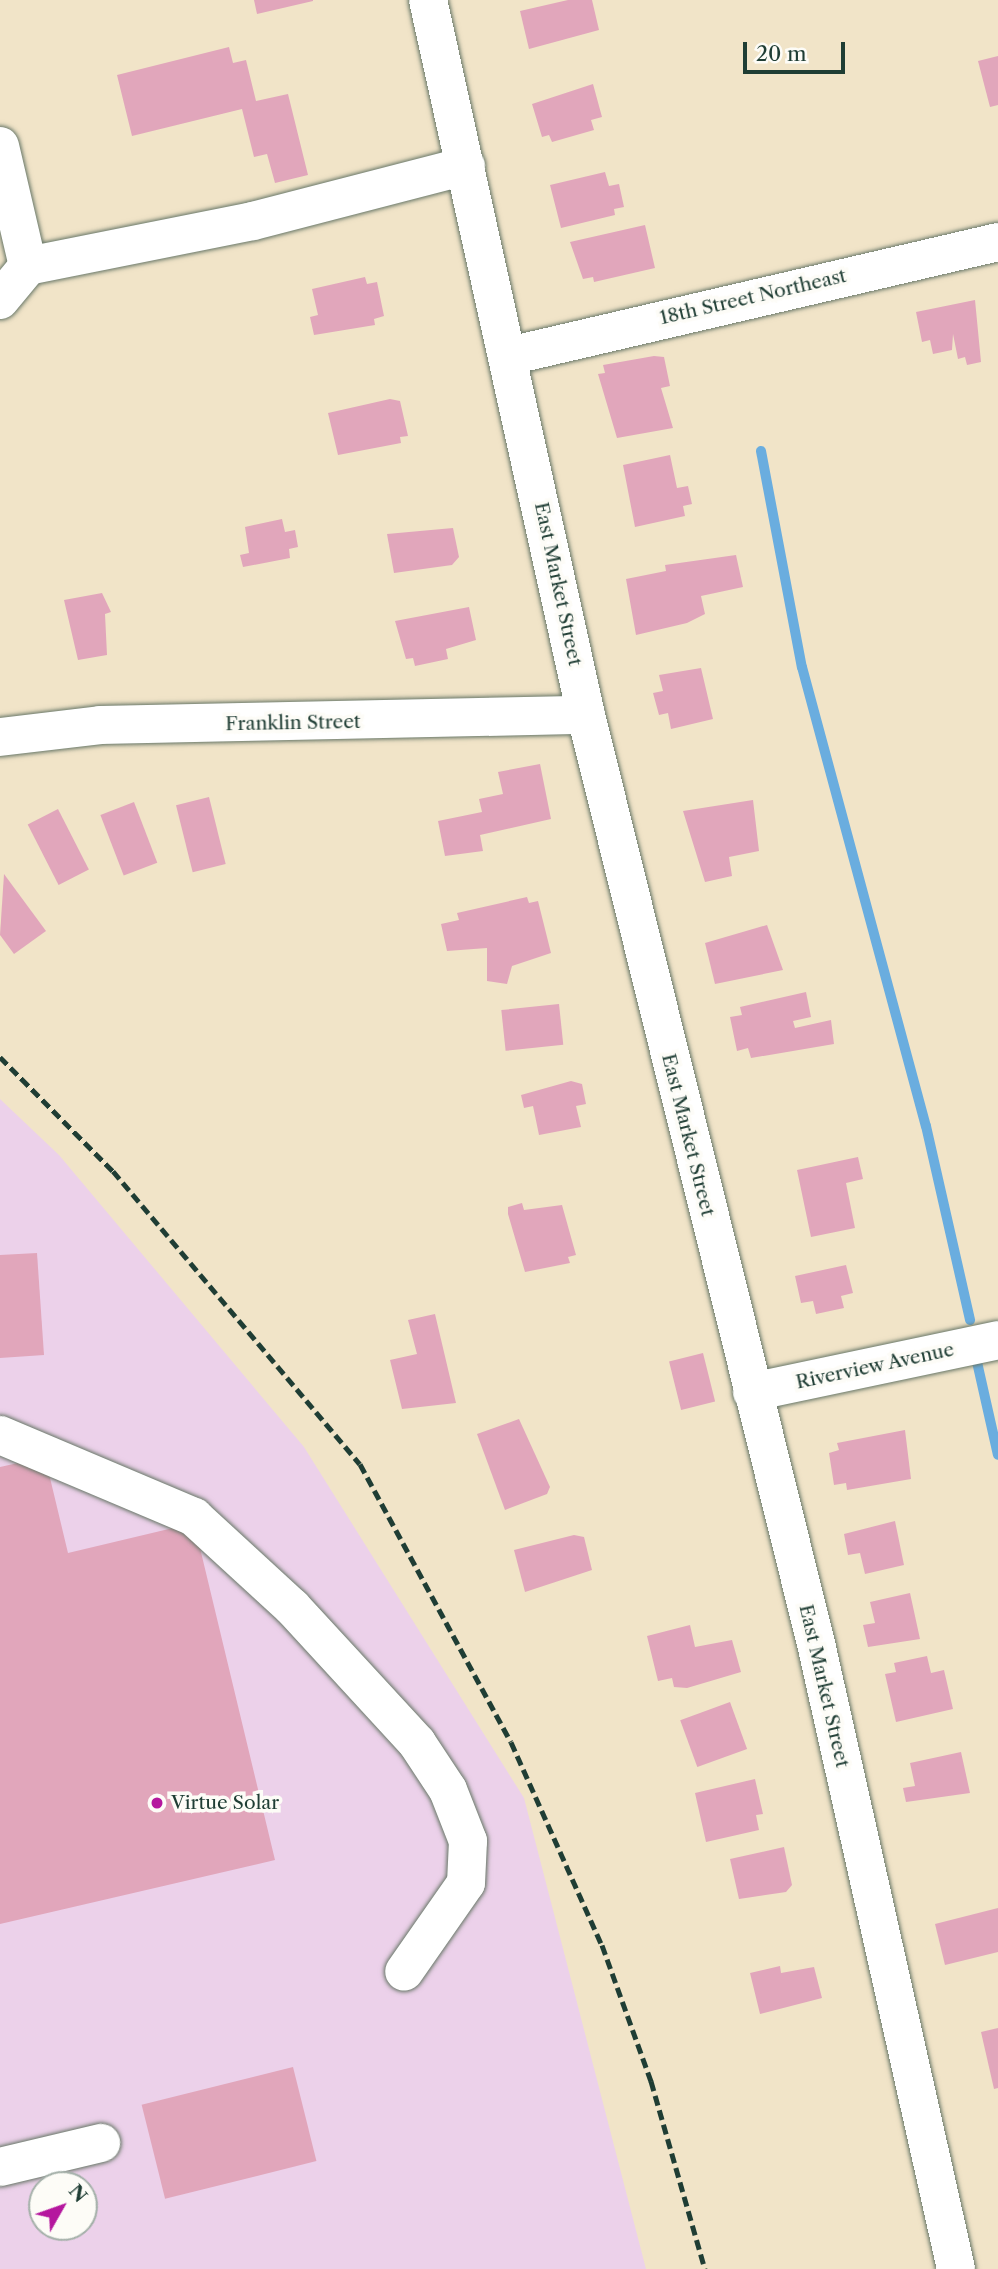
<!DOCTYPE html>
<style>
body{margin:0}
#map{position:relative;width:998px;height:2269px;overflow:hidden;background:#f1e4c8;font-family:"Libre Caslon Text",serif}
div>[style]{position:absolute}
.built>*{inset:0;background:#ecd1ea}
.stream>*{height:10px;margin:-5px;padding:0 5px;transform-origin:5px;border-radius:5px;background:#6aaddf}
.building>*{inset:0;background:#e1a6bb;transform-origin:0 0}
.roads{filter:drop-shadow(0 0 2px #687768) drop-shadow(0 0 2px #687768)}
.minor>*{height:38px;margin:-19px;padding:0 19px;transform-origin:19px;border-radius:19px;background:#fff}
.rail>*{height:5px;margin-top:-2.5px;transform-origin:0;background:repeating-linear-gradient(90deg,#1f3d34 0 10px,transparent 0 15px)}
.dots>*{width:19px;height:19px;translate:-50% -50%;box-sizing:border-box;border:4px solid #fdfcf7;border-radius:50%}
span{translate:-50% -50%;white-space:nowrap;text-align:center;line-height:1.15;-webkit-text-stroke:7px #fdfcf7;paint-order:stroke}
.street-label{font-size:19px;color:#1f3d34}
.poi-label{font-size:19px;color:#1f3d34}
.left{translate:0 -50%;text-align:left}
.north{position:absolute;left:28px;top:2171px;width:70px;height:70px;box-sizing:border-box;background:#fdfcf7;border:2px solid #a4b0a9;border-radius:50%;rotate:50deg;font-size:19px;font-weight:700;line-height:28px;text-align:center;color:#1f3d34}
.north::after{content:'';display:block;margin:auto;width:24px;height:32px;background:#b5179e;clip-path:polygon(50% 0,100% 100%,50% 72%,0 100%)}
.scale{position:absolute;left:743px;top:42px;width:102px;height:32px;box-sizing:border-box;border:4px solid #1f3d34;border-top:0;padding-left:9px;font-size:21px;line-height:24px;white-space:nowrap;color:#1f3d34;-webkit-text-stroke:5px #fdfcf7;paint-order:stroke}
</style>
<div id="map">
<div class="built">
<div style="clip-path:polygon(evenodd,0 1099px,59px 1155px,304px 1447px,524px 1798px,646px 2269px,0 2269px,0 1099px,42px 2185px,84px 2185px,84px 2227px,42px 2227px,42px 2185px)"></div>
</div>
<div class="stream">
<div style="left:761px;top:451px;width:220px;rotate:79.3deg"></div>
<div style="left:802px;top:667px;width:475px;rotate:74.9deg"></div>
<div style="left:926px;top:1126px;width:199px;rotate:77.2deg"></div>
<div style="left:977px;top:1362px;width:95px;rotate:77.3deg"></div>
</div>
<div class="building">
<div style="clip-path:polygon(254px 0,313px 0,313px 1px,257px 14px)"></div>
<div style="clip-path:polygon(568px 0,592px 0,599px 30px,529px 49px,520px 11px)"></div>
<div style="clip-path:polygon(229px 47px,233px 63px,246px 60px,256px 101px,288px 94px,308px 175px,275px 183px,267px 154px,254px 157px,242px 109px,132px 136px,117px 75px)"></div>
<div style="clip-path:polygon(998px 56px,998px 105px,990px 107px,978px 61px)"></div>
<div style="clip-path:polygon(593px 84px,602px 117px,591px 120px,594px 130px,552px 142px,549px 135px,542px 137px,532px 104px)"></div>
<div style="clip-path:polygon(605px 172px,609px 186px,619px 184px,624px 207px,614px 209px,615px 215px,561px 228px,550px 185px)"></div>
<div style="clip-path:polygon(645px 225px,655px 268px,594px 282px,593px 277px,583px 279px,570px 242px)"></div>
<div style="clip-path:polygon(365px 277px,367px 284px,377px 282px,384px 316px,374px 319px,375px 325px,314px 335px,310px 317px,318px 315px,312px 289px)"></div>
<div style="clip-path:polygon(975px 300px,981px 362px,967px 365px,965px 357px,958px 359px,953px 334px,952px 350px,933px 354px,930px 340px,922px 342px,916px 312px)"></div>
<div style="clip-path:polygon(654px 356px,664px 357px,670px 386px,661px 388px,673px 428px,617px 438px,598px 374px,605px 373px,603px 365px)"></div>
<div style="clip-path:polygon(390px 399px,400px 401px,408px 436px,400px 437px,401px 443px,338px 455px,328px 413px)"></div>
<div style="clip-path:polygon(670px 455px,677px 488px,688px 486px,692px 504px,683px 506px,685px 516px,635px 527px,623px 465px)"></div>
<div style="clip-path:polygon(282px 519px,285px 532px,295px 530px,298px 547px,289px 549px,290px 558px,243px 567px,240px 555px,249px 553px,245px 527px)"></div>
<div style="clip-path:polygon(453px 528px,459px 557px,452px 565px,394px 573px,387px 534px)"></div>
<div style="clip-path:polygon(736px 555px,743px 587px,701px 596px,705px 614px,687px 623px,636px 635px,626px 579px,666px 571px,665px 565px)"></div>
<div style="clip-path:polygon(102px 593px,111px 612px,105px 614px,107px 655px,78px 660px,64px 600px)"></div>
<div style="clip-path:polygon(469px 607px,476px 640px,446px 649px,448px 659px,415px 666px,413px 658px,406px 659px,395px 621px)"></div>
<div style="clip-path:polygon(701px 668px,713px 719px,671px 729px,668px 713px,659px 715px,653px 693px,663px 691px,659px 675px)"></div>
<div style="clip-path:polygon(540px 764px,551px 819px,480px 835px,483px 851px,445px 856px,438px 821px,482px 812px,479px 799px,503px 794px,498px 772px)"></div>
<div style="left:209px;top:797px;width:69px;height:34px;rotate:76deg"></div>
<div style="clip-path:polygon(753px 800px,759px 851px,729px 857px,732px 876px,705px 882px,683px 811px)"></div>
<div style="left:134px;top:802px;width:65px;height:36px;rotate:69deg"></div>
<div style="left:58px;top:809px;width:68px;height:34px;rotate:63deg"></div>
<div style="clip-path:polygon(4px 874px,46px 931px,14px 954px,0 935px)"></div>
<div style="clip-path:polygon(527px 897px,529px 903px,538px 901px,551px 953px,512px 966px,507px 984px,487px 981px,487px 948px,447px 951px,441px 924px,459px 920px,457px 913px)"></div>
<div style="clip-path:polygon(767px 925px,783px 970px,715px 984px,705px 943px)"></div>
<div style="clip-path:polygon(806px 992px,811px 1017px,793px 1021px,795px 1028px,831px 1020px,834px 1044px,751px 1058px,748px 1048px,737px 1051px,730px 1017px,742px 1015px,740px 1007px)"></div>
<div style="left:559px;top:1004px;width:41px;height:58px;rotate:84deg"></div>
<div style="clip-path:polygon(571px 1081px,582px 1084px,586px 1104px,576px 1106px,581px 1127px,539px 1135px,533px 1106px,524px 1108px,521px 1095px)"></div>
<div style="clip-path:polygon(858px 1157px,863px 1179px,846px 1183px,855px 1228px,811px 1237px,797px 1170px)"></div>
<div style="clip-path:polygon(522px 1203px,524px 1210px,562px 1205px,576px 1255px,568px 1257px,570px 1263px,525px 1272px,508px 1214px,508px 1207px)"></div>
<div style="clip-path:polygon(37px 1253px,44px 1355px,0 1358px,0 1255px)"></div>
<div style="clip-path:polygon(846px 1265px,853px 1293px,841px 1296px,844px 1308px,816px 1314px,813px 1301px,801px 1303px,795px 1276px)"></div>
<div style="clip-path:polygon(435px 1314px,456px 1403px,402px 1409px,390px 1360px,417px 1354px,408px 1320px)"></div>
<div style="left:703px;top:1353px;width:50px;height:35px;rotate:76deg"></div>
<div style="clip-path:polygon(519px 1419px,550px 1487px,547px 1494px,505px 1510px,477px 1434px)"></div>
<div style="clip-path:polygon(905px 1430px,911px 1479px,847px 1490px,846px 1483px,834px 1485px,829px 1453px,839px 1450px,837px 1443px)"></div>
<div style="clip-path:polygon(45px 1457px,68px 1553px,194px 1523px,275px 1860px,0 1924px,0 1467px)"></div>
<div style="clip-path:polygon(895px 1521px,904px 1565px,865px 1574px,860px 1553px,848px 1555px,844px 1534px)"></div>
<div style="clip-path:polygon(574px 1535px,584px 1537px,592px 1570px,525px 1592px,514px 1550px)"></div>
<div style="clip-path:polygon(910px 1593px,920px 1639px,868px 1647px,863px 1625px,875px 1623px,870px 1602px)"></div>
<div style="clip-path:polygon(690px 1625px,695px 1647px,732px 1640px,741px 1672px,687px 1688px,674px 1687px,672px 1678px,658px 1681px,647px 1636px)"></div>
<div style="clip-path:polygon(927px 1656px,931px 1673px,944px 1670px,953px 1709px,896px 1722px,885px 1674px,896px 1672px,894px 1663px)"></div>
<div style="left:730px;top:1702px;width:50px;height:53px;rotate:70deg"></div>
<div style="clip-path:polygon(961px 1752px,970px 1793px,906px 1802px,903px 1788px,915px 1786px,910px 1763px)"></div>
<div style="clip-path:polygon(755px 1779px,763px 1814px,756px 1815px,759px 1830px,706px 1842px,695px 1793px)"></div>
<div style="clip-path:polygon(784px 1847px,792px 1885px,786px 1892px,739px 1899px,730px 1859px)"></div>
<div style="clip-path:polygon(998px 1908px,998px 1952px,945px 1965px,935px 1924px)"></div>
<div style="clip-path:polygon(780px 1966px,781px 1973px,814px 1967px,822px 1998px,760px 2014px,750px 1973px)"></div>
<div style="clip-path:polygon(998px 2028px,998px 2088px,994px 2089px,981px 2032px)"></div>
<div style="left:293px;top:2067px;width:97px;height:156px;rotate:76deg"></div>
</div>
<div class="roads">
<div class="minor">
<div style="left:428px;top:0;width:732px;rotate:77.54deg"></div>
<div style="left:586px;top:715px;width:961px;rotate:76.09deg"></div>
<div style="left:817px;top:1648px;width:636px;rotate:77.38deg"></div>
<div style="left:0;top:146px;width:123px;rotate:76.9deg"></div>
<div style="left:0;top:300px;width:44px;rotate:-50.5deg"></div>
<div style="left:28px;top:266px;width:229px;rotate:-11.3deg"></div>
<div style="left:253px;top:221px;width:220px;rotate:-14.5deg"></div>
<div style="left:509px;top:356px;width:502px;rotate:-13.12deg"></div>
<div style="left:0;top:737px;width:101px;rotate:-6.8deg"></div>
<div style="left:100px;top:725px;width:486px;rotate:-1.2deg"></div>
<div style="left:752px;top:1392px;width:251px;rotate:-11.9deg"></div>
<div style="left:0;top:1435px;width:211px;rotate:22.9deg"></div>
<div style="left:194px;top:1517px;width:133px;rotate:42.6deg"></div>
<div style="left:292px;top:1607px;width:185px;rotate:47.4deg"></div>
<div style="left:417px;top:1743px;width:56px;rotate:56.6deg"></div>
<div style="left:448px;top:1790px;width:55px;rotate:68.6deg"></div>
<div style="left:468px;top:1841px;width:42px;rotate:92.7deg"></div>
<div style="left:466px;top:1883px;width:108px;rotate:124.9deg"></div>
<div style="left:0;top:2167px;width:104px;rotate:-13.4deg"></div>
</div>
</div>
<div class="rail">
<div style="left:0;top:1057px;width:161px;rotate:45.3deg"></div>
<div style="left:113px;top:1171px;width:383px;rotate:49.9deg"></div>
<div style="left:360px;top:1464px;width:316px;rotate:61.5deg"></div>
<div style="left:511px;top:1742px;width:222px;rotate:65.9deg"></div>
<div style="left:602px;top:1945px;width:145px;rotate:70.2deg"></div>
<div style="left:651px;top:2081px;width:196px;rotate:74deg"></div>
</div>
<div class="dots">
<div style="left:157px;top:1803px;background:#b5179e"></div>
</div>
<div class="street-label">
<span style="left:753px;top:297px;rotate:-13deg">18th Street Northeast</span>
<span style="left:558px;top:584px;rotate:78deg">East Market Street</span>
<span style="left:293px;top:723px;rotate:-1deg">Franklin Street</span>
<span style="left:688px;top:1135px;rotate:76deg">East Market Street</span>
<span style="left:875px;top:1366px;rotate:-12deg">Riverview Avenue</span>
<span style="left:824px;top:1686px;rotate:77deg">East Market Street</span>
</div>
<div class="poi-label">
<span class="left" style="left:171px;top:1803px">Virtue Solar</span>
</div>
<div class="north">N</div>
<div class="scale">20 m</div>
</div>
